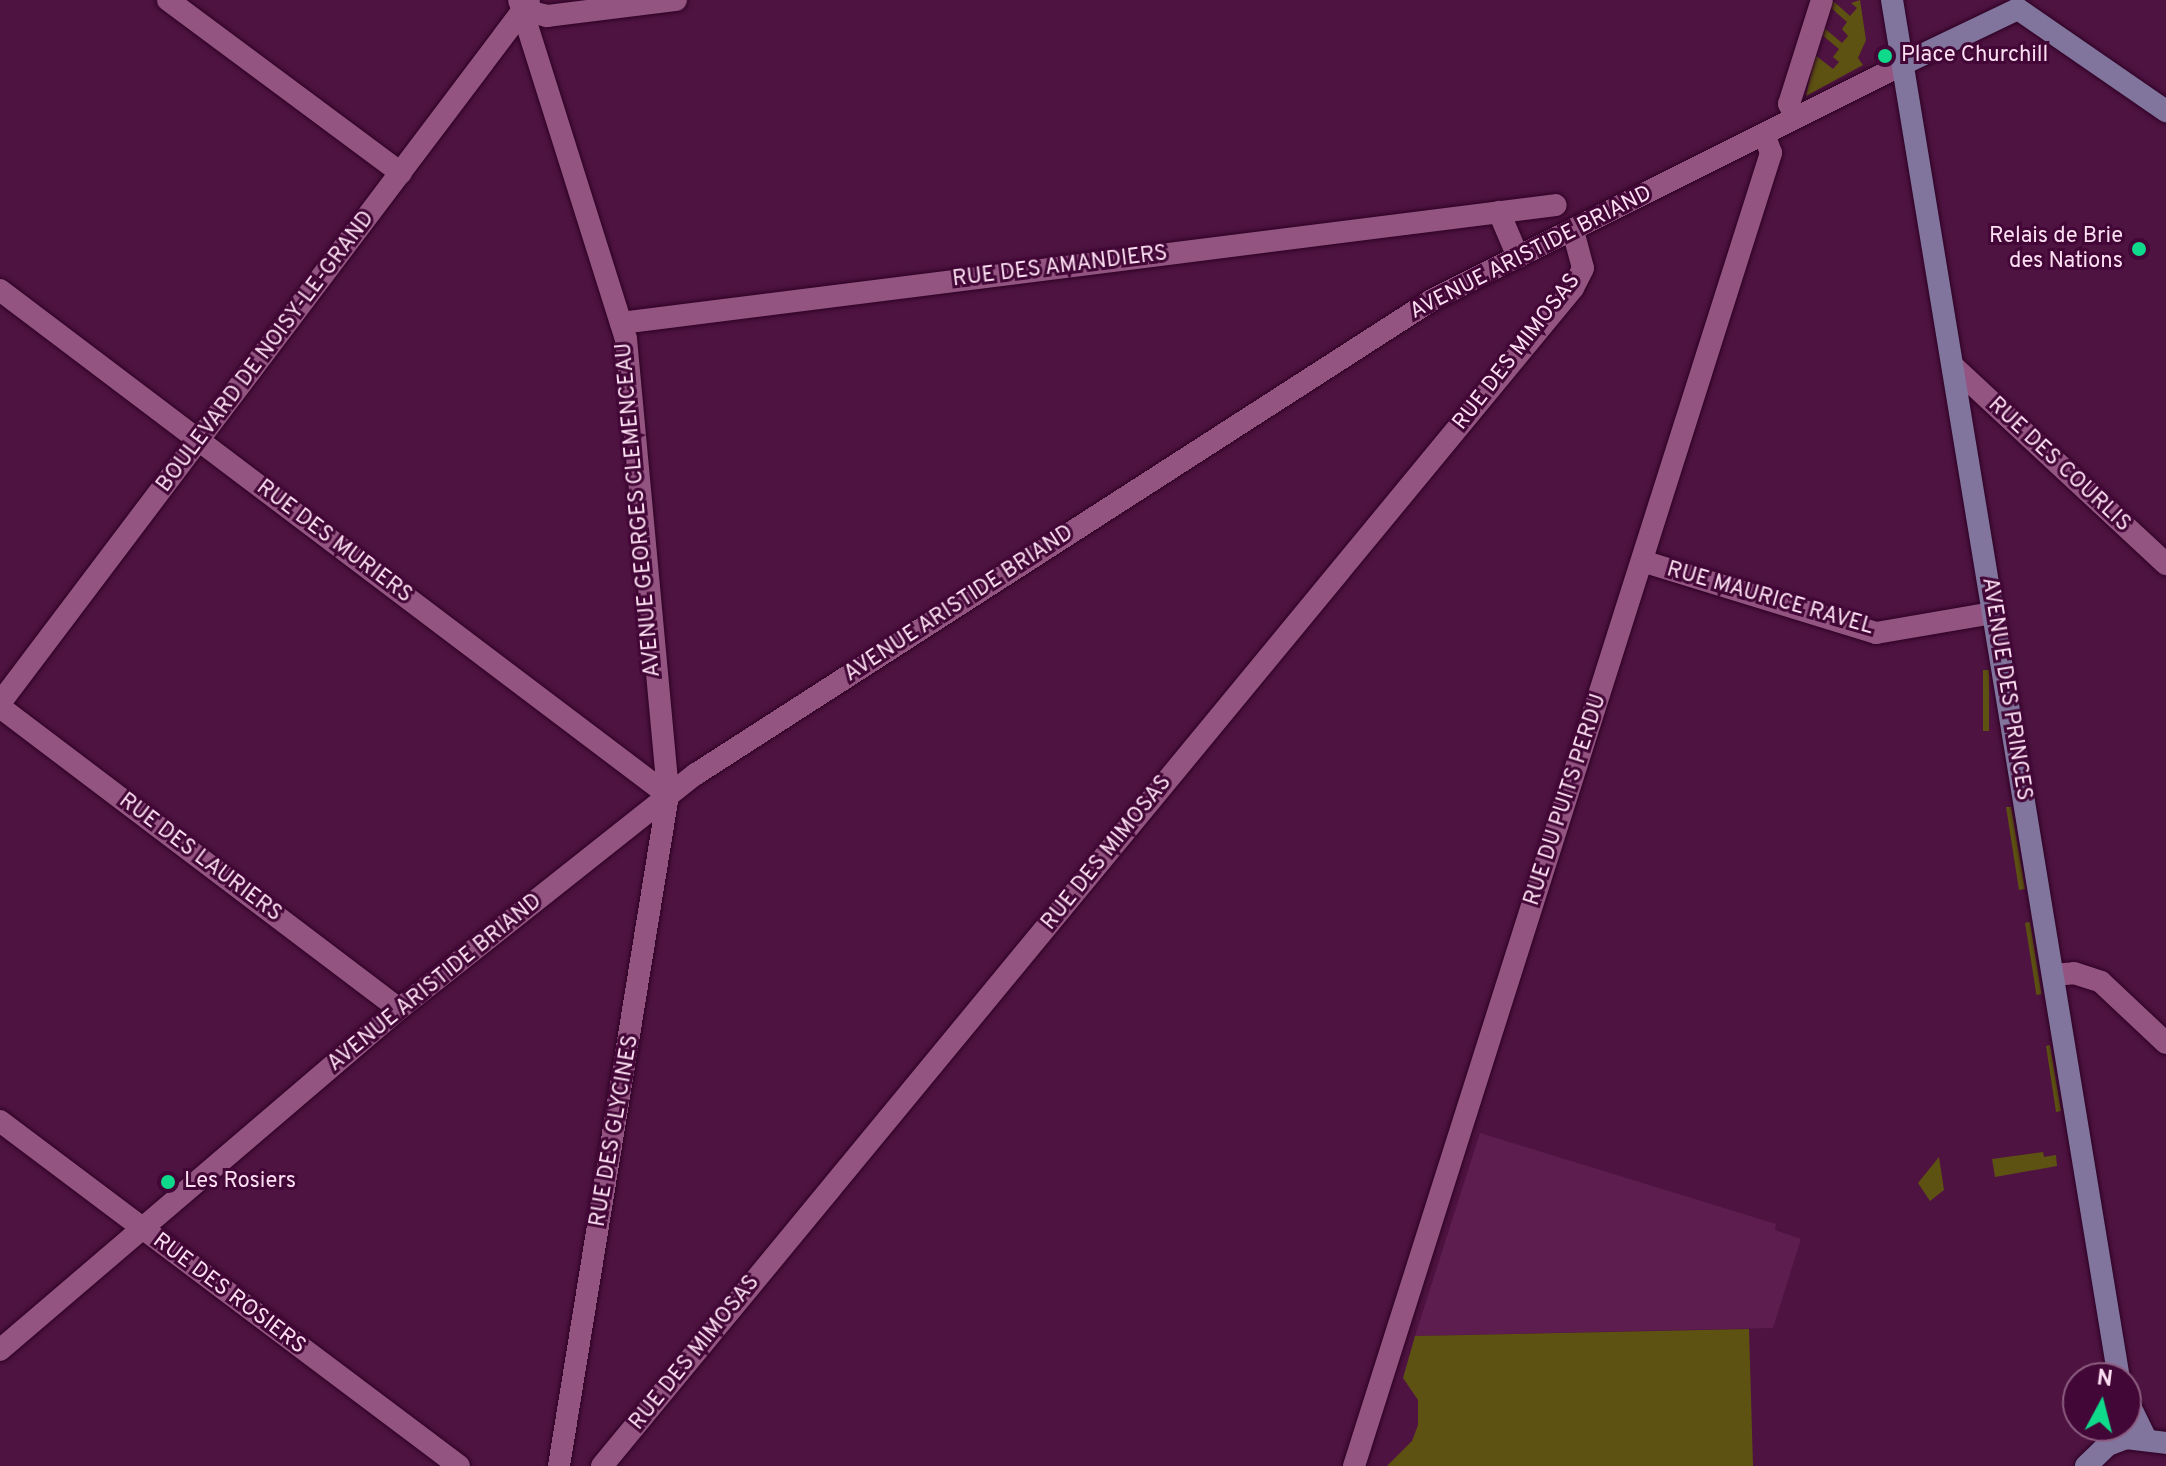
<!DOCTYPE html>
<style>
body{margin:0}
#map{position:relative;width:2166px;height:1466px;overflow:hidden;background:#4e1341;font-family:Overpass,sans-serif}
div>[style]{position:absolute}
.built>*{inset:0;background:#5d1d4e}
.green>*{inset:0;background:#5e5212;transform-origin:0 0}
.roads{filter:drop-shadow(0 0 2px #2d0224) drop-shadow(0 0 2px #2d0224)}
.minor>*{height:22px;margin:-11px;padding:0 11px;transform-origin:11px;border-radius:11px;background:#945482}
.tertiary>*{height:22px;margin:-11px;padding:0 11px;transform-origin:11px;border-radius:11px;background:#945482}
.secondary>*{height:22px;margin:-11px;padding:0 11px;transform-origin:11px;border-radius:11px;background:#81749d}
.dots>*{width:22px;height:22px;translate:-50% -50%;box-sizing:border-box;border:4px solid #420736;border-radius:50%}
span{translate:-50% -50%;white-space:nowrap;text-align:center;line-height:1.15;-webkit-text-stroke:6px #420736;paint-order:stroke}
.poi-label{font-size:22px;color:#fcdef2}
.left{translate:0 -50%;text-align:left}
.right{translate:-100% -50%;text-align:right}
.street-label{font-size:22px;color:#fcdef2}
.north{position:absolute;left:2062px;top:1362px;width:80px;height:80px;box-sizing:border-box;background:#420736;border:2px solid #8c5d81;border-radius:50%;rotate:7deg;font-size:22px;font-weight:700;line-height:32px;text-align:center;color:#fcdef2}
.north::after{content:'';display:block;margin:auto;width:28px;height:36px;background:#0fd98a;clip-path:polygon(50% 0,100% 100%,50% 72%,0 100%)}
</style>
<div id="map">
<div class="built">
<div style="clip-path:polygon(1480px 1133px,1776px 1224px,1775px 1230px,1801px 1239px,1773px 1328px,1415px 1336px)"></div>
</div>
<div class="green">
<div style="clip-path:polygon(1832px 0,1850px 16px,1857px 8px,1851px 3px,1860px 0,1866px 40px,1858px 58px,1863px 65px,1806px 96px,1815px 55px,1833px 69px,1839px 62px,1833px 57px,1839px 49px,1821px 34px,1823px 27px,1842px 43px,1848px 36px,1842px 29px,1847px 22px,1830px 7px)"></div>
<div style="left:1983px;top:670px;width:6px;height:61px"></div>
<div style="clip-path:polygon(2006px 807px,2011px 807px,2025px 889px,2019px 890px)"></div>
<div style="left:2030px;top:922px;width:73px;height:5px;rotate:81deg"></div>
<div style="clip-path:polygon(2050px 1045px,2061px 1111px,2056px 1112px,2046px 1046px)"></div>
<div style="clip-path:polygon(2043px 1152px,2044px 1157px,2056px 1155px,2057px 1166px,1995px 1177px,1992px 1159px)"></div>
<div style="clip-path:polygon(1939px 1157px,1944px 1190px,1930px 1201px,1918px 1183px)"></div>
<div style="clip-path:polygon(1749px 1329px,1753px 1466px,1387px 1466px,1412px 1441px,1418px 1425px,1418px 1400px,1403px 1378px,1415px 1336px)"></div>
</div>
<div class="roads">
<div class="minor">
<div style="left:168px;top:0;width:290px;rotate:36.6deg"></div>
<div style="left:519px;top:0;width:355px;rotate:72.5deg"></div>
<div style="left:626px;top:339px;width:458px;rotate:84.7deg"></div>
<div style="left:668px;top:795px;width:680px;rotate:99.23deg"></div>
<div style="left:523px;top:10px;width:25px;rotate:14deg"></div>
<div style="left:547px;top:16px;width:130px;rotate:-7.1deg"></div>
<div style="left:1796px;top:117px;width:15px;rotate:-118deg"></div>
<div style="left:1789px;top:104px;width:109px;rotate:-72.4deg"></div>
<div style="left:1499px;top:212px;width:49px;rotate:67.1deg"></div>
<div style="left:0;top:290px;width:837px;rotate:37.09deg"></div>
<div style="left:621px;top:323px;width:942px;rotate:-7.19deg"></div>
<div style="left:1953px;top:366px;width:291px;rotate:42.9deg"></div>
<div style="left:1642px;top:561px;width:245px;rotate:17.1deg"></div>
<div style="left:1876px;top:633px;width:119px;rotate:-9.7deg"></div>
<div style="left:0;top:703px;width:878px;rotate:-52.96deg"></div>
<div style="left:0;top:707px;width:500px;rotate:37.12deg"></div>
<div style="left:2053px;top:975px;width:21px;rotate:-5deg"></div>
<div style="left:2074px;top:973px;width:28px;rotate:18deg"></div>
<div style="left:2101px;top:982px;width:89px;rotate:43.2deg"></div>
<div style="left:0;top:1121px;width:574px;rotate:36.93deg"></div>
<div style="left:602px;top:1466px;width:1527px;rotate:-50.5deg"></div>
<div style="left:1573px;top:288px;width:22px;rotate:-63deg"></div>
<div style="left:1583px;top:268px;width:38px;rotate:-105deg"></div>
<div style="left:1354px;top:1466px;width:1378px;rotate:-72.38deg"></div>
<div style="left:1771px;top:153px;width:20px;rotate:-110deg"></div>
</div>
<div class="tertiary">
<div style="left:0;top:1350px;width:525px;rotate:-40.52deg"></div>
<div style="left:399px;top:1009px;width:379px;rotate:-38.4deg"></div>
<div style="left:696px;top:774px;width:875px;rotate:-32.78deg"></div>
<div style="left:1432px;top:300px;width:527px;rotate:-26.61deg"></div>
</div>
<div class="secondary">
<div style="left:1892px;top:0;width:1397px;rotate:80.65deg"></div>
<div style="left:1903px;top:64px;width:127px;rotate:-25.6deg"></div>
<div style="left:2018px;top:9px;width:180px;rotate:34.6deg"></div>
<div style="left:2126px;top:1398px;width:43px;rotate:64deg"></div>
<div style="left:2086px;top:1466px;width:30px;rotate:-44deg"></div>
<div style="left:2108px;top:1445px;width:19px;rotate:-21deg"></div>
<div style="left:2126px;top:1438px;width:40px;rotate:7.1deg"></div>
</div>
</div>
<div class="dots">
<div style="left:1885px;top:56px;background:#0fd98a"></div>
<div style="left:2139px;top:249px;background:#0fd98a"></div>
<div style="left:168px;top:1182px;background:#0fd98a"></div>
</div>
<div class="poi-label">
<span class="left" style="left:1901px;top:56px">Place Churchill</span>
<span class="right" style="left:2123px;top:249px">Relais de Brie<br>des Nations</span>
<span class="left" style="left:184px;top:1182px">Les Rosiers</span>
</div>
<div class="street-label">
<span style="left:1531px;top:253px;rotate:-27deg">AVENUE ARISTIDE BRIAND</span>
<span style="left:1060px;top:267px;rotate:-7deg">RUE DES AMANDIERS</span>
<span style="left:266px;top:352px;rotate:-53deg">BOULEVARD DE NOISY-LE-GRAND</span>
<span style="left:1517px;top:352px;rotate:-52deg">RUE DES MIMOSAS</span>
<span style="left:2059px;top:465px;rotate:43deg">RUE DES COURLIS</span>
<span style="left:639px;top:510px;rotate:-95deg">AVENUE GEORGES CLEMENCEAU</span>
<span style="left:334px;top:542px;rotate:37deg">RUE DES MURIERS</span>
<span style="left:1770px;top:599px;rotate:16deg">RUE MAURICE RAVEL</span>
<span style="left:959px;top:604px;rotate:-33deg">AVENUE ARISTIDE BRIAND</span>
<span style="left:2006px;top:689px;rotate:81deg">AVENUE DES PRINCES</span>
<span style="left:1566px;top:800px;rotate:-72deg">RUE DU PUITS PERDU</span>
<span style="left:1107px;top:853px;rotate:-51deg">RUE DES MIMOSAS</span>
<span style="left:200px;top:858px;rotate:37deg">RUE DES LAURIERS</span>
<span style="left:435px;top:983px;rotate:-39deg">AVENUE ARISTIDE BRIAND</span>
<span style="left:615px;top:1131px;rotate:-80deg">RUE DES GLYCINES</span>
<span style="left:229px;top:1294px;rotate:37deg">RUE DES ROSIERS</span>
<span style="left:695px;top:1353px;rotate:-51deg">RUE DES MIMOSAS</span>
</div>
<div class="north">N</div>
</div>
